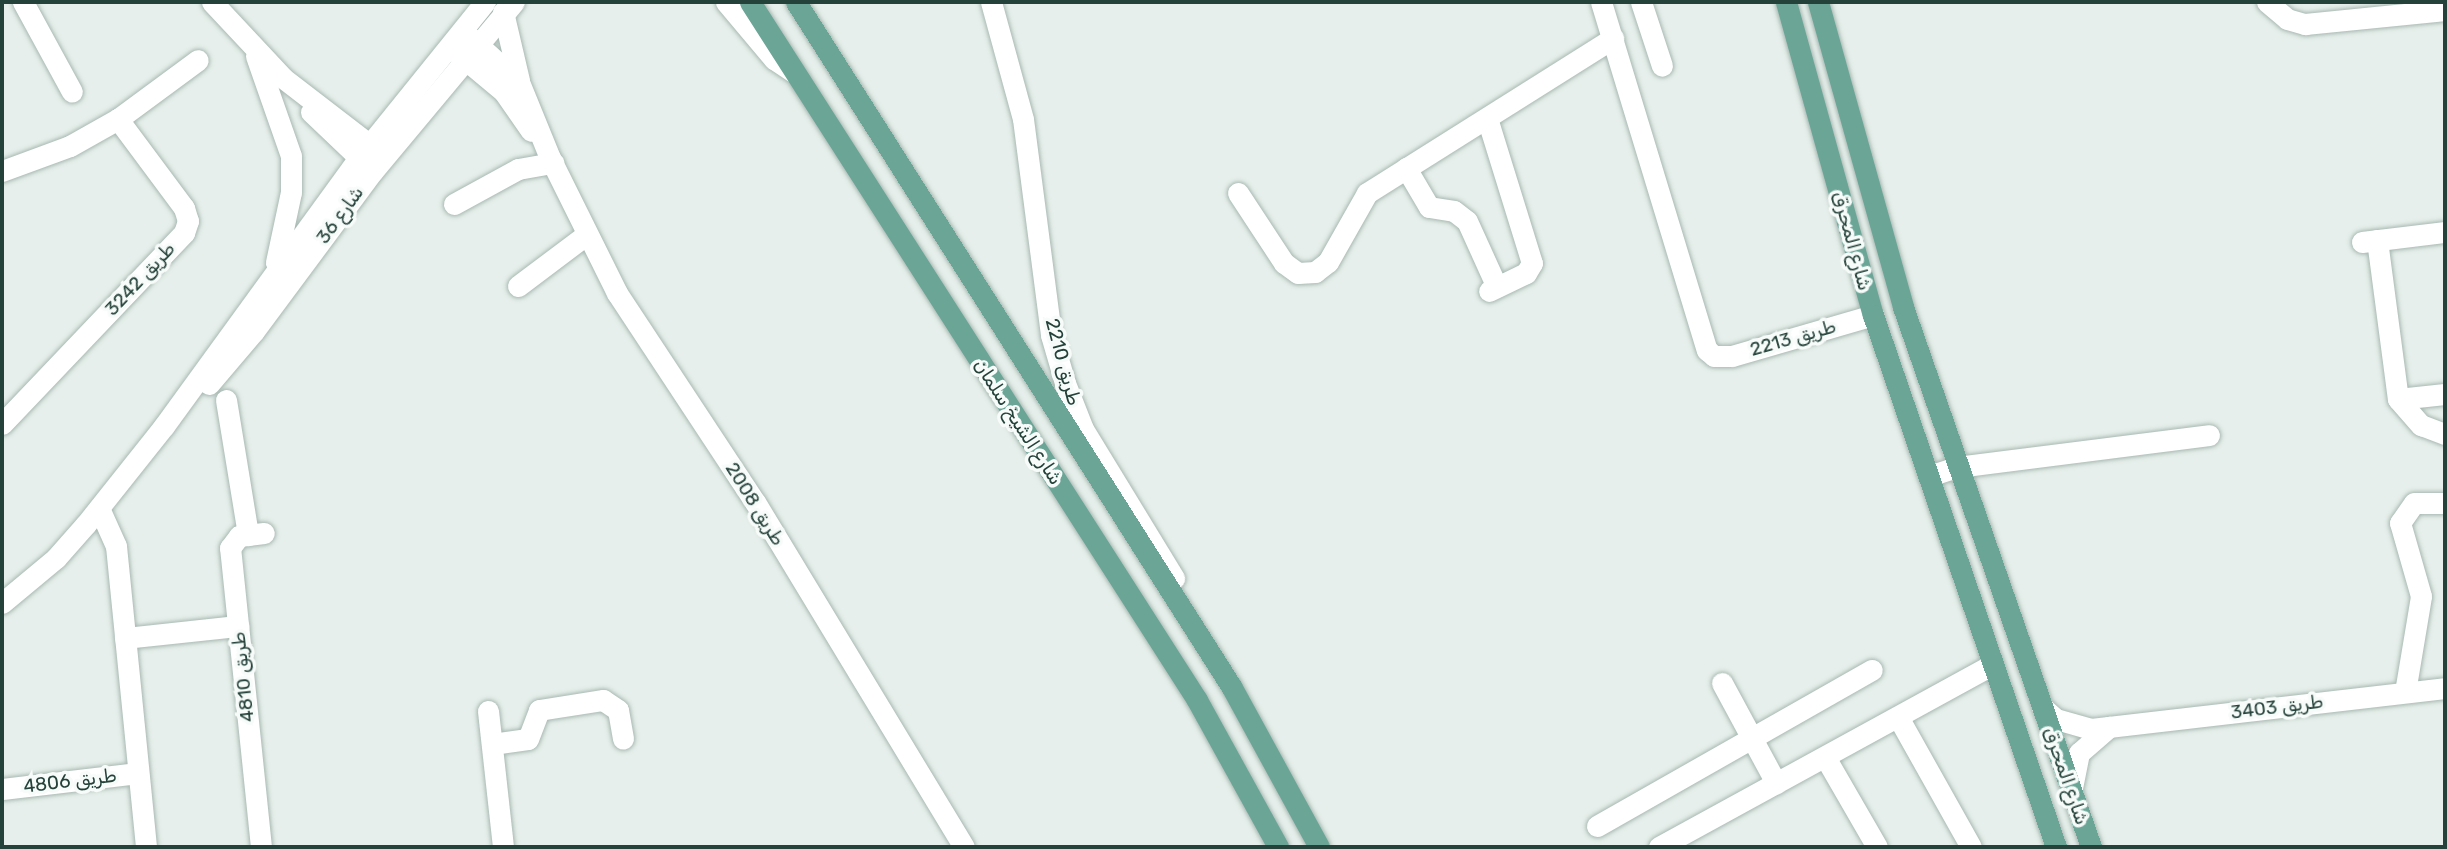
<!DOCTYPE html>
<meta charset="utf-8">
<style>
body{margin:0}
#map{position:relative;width:2447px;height:849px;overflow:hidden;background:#e6efeb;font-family:Rubik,"Noto Sans Arabic",sans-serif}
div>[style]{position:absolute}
.roads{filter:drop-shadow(0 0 2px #a8b8b2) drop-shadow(0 0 2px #a8b8b2)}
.minor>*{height:21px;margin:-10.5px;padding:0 10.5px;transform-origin:10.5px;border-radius:10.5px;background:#fff}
.major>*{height:21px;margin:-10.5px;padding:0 10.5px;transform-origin:10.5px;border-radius:10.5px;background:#6aa596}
span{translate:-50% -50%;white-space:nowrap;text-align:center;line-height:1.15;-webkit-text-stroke:7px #f7fbf9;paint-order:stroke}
.street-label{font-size:19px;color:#24423a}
.frame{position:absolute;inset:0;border:4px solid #24423a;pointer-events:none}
</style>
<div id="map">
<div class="roads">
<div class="minor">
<div style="left:23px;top:2px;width:102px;rotate:61.4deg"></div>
<div style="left:212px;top:2px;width:104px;rotate:46.9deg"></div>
<div style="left:283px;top:78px;width:121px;rotate:37.6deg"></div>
<div style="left:726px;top:2px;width:75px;rotate:49.9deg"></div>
<div style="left:774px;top:59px;width:23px;rotate:34deg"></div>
<div style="left:991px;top:2px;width:121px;rotate:74.7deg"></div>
<div style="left:1023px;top:119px;width:218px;rotate:82.6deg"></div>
<div style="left:1051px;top:335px;width:50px;rotate:73.7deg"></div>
<div style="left:1065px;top:383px;width:49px;rotate:68.6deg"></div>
<div style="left:1083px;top:429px;width:175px;rotate:58.6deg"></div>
<div style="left:1601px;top:2px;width:364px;rotate:73.1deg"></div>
<div style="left:1707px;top:350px;width:9px;rotate:41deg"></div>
<div style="left:1714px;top:356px;width:18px"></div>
<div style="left:1732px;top:356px;width:147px;rotate:-16.2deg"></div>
<div style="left:1641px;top:2px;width:67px;rotate:71.8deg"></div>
<div style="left:2267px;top:2px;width:26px;rotate:40deg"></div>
<div style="left:2287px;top:19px;width:19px;rotate:16deg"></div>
<div style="left:2305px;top:24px;width:141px;rotate:-5.7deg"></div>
<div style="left:503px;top:12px;width:70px;rotate:76.8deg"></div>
<div style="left:463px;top:31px;width:76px;rotate:42.3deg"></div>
<div style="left:519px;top:82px;width:82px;rotate:67.8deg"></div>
<div style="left:550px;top:158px;width:151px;rotate:63.6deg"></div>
<div style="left:617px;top:293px;width:250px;rotate:56.6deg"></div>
<div style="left:755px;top:502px;width:403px;rotate:58.8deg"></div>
<div style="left:455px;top:51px;width:64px;rotate:39.9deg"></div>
<div style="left:504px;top:92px;width:47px;rotate:55.3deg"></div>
<div style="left:256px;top:56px;width:106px;rotate:70.7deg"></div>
<div style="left:291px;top:156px;width:36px;rotate:90deg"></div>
<div style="left:291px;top:192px;width:72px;rotate:102.1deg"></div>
<div style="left:311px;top:112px;width:80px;rotate:43.5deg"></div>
<div style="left:1487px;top:118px;width:152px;rotate:72.8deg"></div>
<div style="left:1532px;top:263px;width:12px;rotate:121deg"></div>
<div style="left:1526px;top:273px;width:41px;rotate:154.1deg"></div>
<div style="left:1406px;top:168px;width:45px;rotate:59.5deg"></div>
<div style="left:1429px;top:207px;width:25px;rotate:9deg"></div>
<div style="left:1454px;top:211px;width:16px;rotate:38deg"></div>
<div style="left:1467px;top:221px;width:72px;rotate:65.6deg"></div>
<div style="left:2px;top:171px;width:72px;rotate:-20.2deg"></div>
<div style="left:70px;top:146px;width:55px;rotate:-29.4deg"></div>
<div style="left:118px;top:119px;width:99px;rotate:-36.4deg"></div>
<div style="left:1238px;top:193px;width:84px;rotate:56.7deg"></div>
<div style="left:1284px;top:263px;width:17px;rotate:36deg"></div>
<div style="left:1298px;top:273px;width:17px;rotate:-3deg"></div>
<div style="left:1315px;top:272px;width:16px;rotate:-38deg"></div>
<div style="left:1328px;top:262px;width:79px;rotate:-60.5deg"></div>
<div style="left:1367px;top:193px;width:291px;rotate:-32.2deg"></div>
<div style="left:454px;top:204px;width:73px;rotate:-28.7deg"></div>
<div style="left:518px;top:169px;width:36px;rotate:-10deg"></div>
<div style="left:2377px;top:240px;width:160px;rotate:82.5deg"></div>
<div style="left:2398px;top:399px;width:35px;rotate:49deg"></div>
<div style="left:2421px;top:425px;width:26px;rotate:21deg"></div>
<div style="left:2362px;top:242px;width:84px;rotate:-6.9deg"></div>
<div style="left:518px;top:286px;width:85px;rotate:-36.9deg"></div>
<div style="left:209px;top:384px;width:70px;rotate:-49.7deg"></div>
<div style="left:254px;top:331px;width:199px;rotate:-53.4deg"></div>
<div style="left:373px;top:171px;width:220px;rotate:-50.2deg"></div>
<div style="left:2398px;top:399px;width:47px;rotate:-6.1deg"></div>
<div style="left:226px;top:400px;width:137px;rotate:80.7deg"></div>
<div style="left:2px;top:424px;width:264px;rotate:-46.4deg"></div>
<div style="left:184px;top:233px;width:13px;rotate:-72deg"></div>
<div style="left:188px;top:221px;width:14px;rotate:-107deg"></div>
<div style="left:184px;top:208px;width:111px;rotate:-126.6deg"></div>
<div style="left:1929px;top:476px;width:29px;rotate:-18deg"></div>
<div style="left:1957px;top:467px;width:254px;rotate:-7.2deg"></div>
<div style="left:99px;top:508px;width:42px;rotate:65.9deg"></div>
<div style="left:116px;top:546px;width:302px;rotate:84.3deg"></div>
<div style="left:2px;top:603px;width:70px;rotate:-39.8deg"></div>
<div style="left:56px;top:558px;width:45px;rotate:-48.6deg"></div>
<div style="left:86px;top:524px;width:125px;rotate:-51.5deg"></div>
<div style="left:164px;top:426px;width:331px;rotate:-54deg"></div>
<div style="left:359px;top:158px;width:201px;rotate:-51.1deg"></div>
<div style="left:125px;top:638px;width:114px;rotate:-6.1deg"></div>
<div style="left:1722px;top:683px;width:114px;rotate:61.6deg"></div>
<div style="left:2405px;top:692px;width:97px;rotate:-80.5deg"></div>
<div style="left:2421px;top:596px;width:76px;rotate:-106deg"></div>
<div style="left:2400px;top:523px;width:24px;rotate:-55deg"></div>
<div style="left:2414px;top:503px;width:31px"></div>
<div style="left:2042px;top:707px;width:18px;rotate:41deg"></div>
<div style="left:2056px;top:719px;width:36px;rotate:16deg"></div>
<div style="left:2091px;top:729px;width:356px;rotate:-6.6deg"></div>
<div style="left:488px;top:711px;width:137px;rotate:83.7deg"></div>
<div style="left:1898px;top:717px;width:149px;rotate:60.7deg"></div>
<div style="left:492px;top:744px;width:36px;rotate:-8deg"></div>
<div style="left:528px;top:739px;width:31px;rotate:-69deg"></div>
<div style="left:539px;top:710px;width:65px;rotate:-8.9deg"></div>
<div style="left:603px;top:700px;width:18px;rotate:34deg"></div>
<div style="left:618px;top:710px;width:29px;rotate:80deg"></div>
<div style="left:1825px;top:757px;width:104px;rotate:60deg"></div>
<div style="left:2px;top:789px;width:137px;rotate:-6.7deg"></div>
<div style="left:2071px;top:793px;width:41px;rotate:-78.7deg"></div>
<div style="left:2079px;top:753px;width:40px;rotate:-41deg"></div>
<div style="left:1597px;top:826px;width:316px;rotate:-29.6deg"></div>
<div style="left:261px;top:847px;width:301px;rotate:-95.9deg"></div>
<div style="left:230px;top:548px;width:15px;rotate:-53deg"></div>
<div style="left:239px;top:536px;width:25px;rotate:-7deg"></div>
<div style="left:1659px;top:847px;width:379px;rotate:-28.7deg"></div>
</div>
<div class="major">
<div style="left:750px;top:2px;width:829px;rotate:57.36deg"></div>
<div style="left:1197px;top:700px;width:168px;rotate:61.1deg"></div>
<div style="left:796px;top:2px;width:811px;rotate:57.55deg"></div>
<div style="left:1231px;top:686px;width:183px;rotate:61.3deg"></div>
<div style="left:1786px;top:2px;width:325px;rotate:74.5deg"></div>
<div style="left:1873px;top:315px;width:563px;rotate:71.02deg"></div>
<div style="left:1818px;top:2px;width:317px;rotate:74.4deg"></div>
<div style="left:1903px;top:307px;width:572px;rotate:70.8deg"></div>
</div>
</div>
<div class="street-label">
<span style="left:340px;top:215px;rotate:-54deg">شارع 36</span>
<span style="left:1852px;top:241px;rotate:75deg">شارع المحرق</span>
<span style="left:140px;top:279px;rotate:-47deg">طريق 3242</span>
<span style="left:1793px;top:338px;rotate:-16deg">طريق 2213</span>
<span style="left:1063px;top:362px;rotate:75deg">طريق 2210</span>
<span style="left:1018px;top:422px;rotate:57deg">شارع الشيخ سلمان</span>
<span style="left:755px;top:504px;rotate:58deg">طريق 2008</span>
<span style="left:243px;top:677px;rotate:-96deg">طريق 4810</span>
<span style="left:2277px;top:707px;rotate:-7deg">طريق 3403</span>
<span style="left:2066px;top:776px;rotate:71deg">شارع المحرق</span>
<span style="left:70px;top:781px;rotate:-7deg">طريق 4806</span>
</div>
<div class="frame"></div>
</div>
